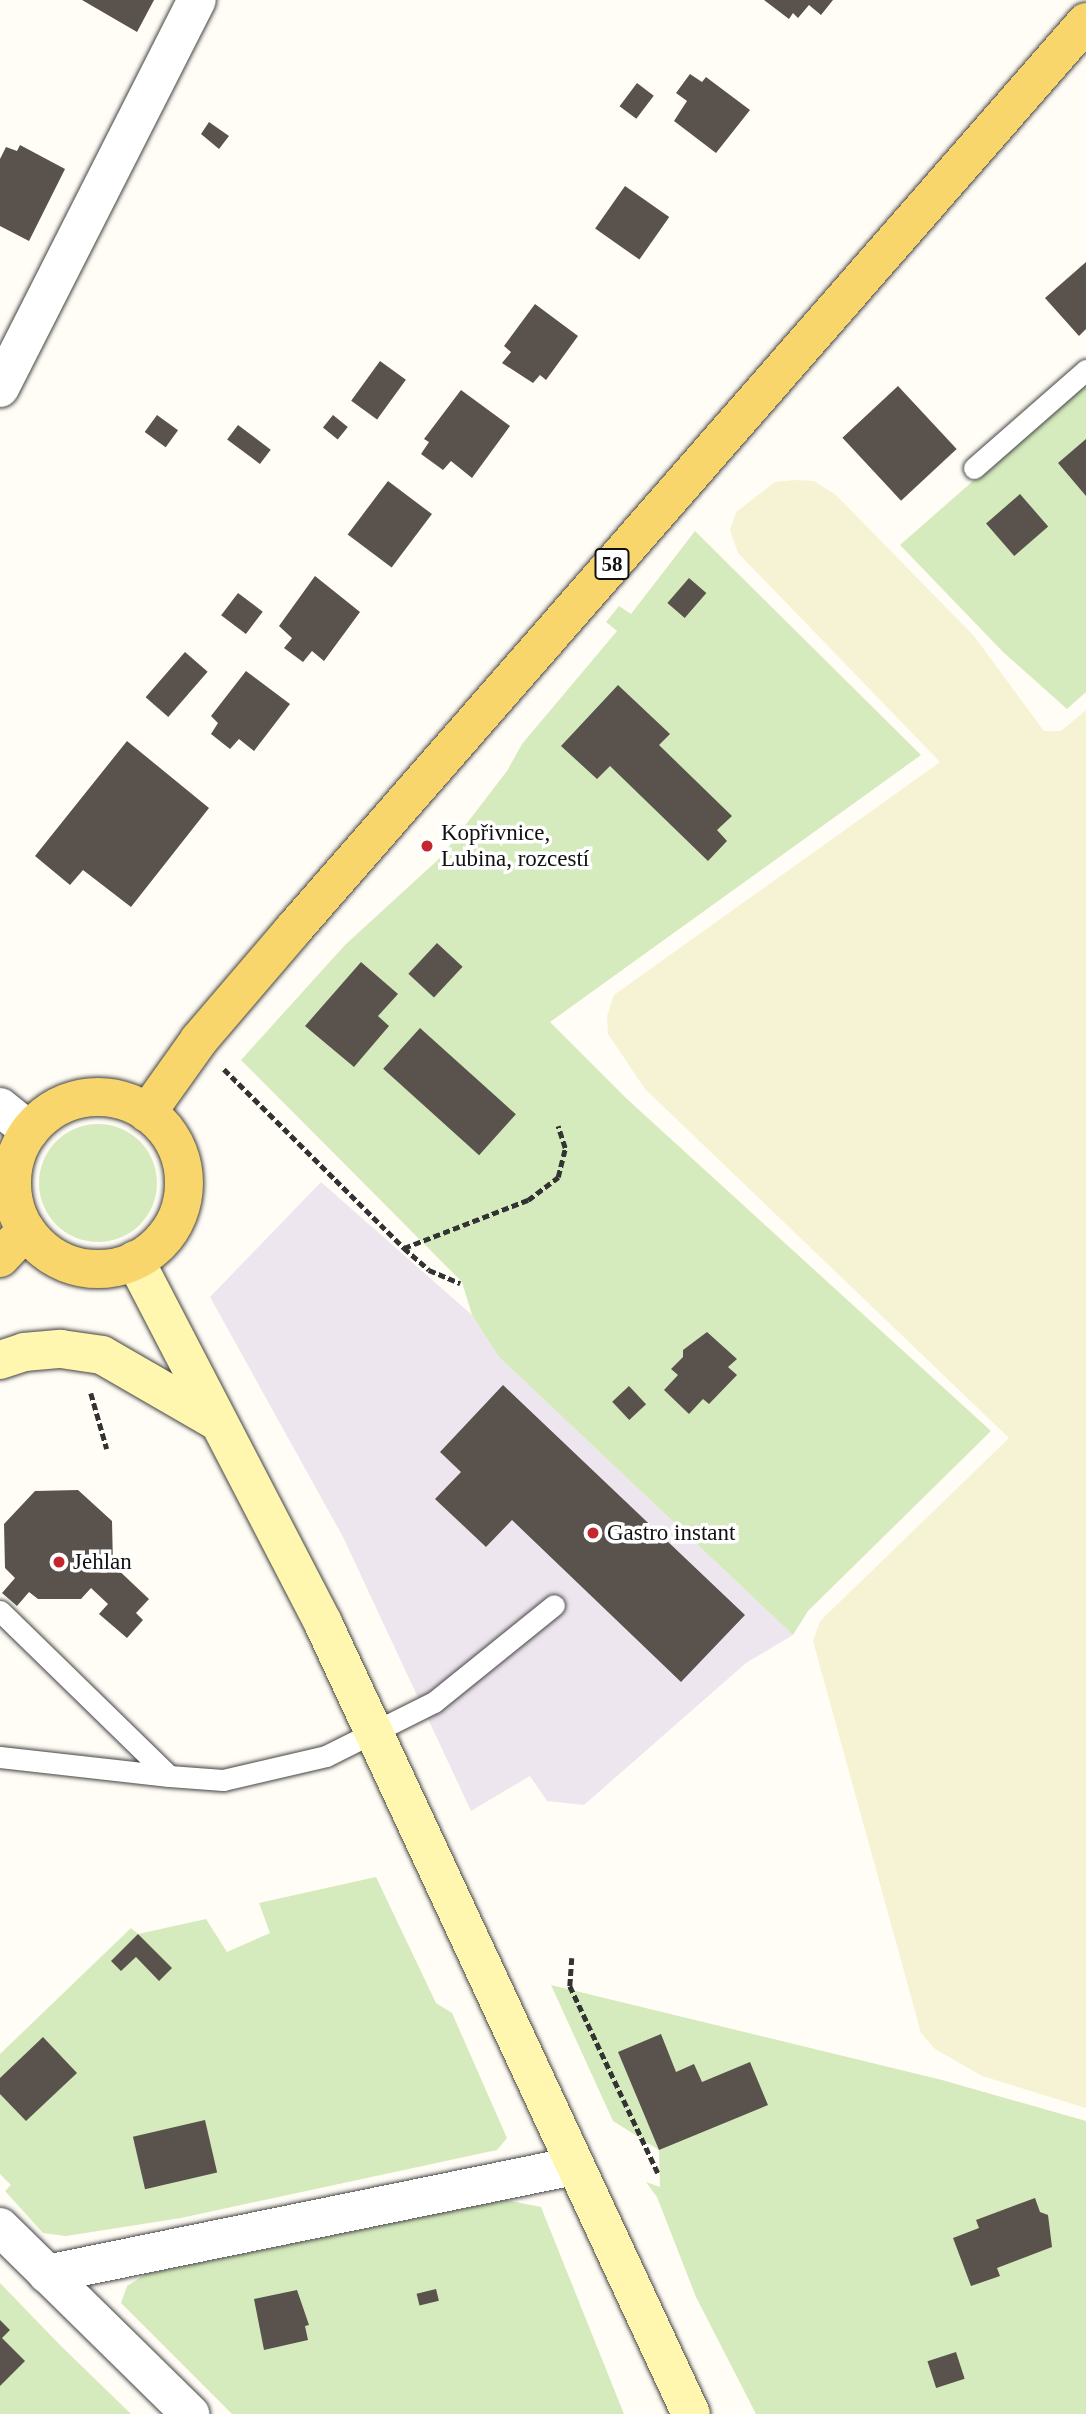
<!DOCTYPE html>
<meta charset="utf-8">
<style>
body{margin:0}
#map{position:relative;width:1086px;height:2414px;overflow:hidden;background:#fffdf5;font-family:"Times New Roman",serif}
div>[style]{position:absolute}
.industrial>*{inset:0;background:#eee6ef}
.farmland>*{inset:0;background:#f6f3d4}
.green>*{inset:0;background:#d5ebbd}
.round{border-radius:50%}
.building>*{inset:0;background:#5a524d;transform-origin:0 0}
.path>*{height:4.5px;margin-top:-2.25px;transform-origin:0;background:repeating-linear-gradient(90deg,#333 0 7px,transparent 0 10.5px)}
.roads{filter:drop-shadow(0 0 2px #444) drop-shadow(0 0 2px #444)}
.service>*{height:21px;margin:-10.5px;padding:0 10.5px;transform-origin:10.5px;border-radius:10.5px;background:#fff}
.minor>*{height:38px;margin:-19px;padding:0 19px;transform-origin:19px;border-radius:19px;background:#fff}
.tertiary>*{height:38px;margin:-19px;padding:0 19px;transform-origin:19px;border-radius:19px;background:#fff}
.secondary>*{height:38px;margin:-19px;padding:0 19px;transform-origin:19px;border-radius:19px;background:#fff6b0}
.primary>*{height:38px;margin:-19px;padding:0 19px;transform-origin:19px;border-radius:19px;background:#f9d66b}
.primary>.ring{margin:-19px;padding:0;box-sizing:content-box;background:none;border:38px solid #f9d66b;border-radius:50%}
.dots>*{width:19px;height:19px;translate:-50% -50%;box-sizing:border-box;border:4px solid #fff;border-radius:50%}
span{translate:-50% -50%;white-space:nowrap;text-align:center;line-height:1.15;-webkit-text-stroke:7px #fff;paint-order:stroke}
.shield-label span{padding:2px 5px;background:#fff;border:2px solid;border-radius:5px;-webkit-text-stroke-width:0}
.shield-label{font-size:21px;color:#111;font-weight:700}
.poi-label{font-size:23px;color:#111}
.left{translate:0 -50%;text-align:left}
</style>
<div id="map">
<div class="industrial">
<div style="clip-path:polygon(321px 1182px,472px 1315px,498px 1356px,793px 1635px,746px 1663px,584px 1805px,547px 1801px,530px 1776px,471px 1811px,343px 1537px,210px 1297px)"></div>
</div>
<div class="farmland">
<div style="clip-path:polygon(795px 480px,814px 481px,836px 495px,974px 636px,1044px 731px,1061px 731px,1086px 710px,1086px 2108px,982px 2076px,935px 2049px,921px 2033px,813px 1641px,820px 1621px,1009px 1438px,645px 1089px,608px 1034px,607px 1016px,614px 995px,940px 762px,738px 553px,730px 530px,736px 512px,775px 482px)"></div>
</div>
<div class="green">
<div style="clip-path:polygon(1086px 382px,1086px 692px,1067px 709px,1003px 652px,900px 545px)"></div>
<div style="clip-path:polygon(695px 531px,921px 755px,550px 1022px,627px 1099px,991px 1431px,808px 1611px,793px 1635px,498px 1356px,472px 1315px,462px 1282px,241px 1060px,345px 945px,441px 857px,507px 771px,522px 744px,617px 631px,606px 622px,619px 606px,631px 614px)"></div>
<div class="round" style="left:39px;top:1124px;width:118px;height:118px"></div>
<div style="clip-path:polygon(376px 1877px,436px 2003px,452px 2013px,507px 2138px,497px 2150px,181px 2218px,66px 2236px,43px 2233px,5px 2191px,11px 2185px,0 2174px,0 2054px,131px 1928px,138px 1934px,206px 1919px,227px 1952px,270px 1933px,259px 1903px)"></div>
<div style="clip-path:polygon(551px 1985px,942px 2080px,1086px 2121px,1086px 2414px,756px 2414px,696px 2297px,657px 2197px,646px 2182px,660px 2187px,659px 2150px,613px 2121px)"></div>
<div style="clip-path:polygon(505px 2200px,541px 2207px,624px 2414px,232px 2414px,121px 2303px,127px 2286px,146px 2274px)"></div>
<div style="clip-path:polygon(0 2283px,60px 2345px,131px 2414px,0 2414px)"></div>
</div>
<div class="building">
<div style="clip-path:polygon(82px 0,154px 0,137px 32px)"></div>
<div style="clip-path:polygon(764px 0,833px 0,821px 15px,809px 5px,798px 18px,793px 13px,789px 19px)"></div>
<div style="clip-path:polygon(690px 74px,702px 82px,706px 77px,750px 110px,716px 153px,674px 121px,687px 101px,676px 93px)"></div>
<div style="left:637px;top:83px;width:21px;height:29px;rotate:37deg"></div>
<div style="clip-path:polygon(209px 122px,229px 136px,219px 149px,201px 134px)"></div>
<div style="clip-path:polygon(20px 145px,65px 169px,29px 241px,0 226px,0 159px,6px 147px,17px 151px)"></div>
<div style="left:625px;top:186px;width:54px;height:52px;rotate:35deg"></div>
<div style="clip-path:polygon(1086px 262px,1086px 329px,1079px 336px,1045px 298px)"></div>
<div style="clip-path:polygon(535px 304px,578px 336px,546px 380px,540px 375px,533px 383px,502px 363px,511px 352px,504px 346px)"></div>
<div style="left:380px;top:361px;width:32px;height:49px;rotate:36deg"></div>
<div style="left:898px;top:386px;width:86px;height:76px;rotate:47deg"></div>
<div style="clip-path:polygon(461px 390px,510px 426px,472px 478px,451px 461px,443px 470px,421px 454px,429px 442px,424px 439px)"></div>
<div style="left:157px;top:415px;width:26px;height:21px;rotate:36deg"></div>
<div style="left:333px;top:415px;width:19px;height:16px;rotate:39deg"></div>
<div style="left:238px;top:425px;width:41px;height:18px;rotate:37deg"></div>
<div style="clip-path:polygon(1086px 439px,1086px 496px,1058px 463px)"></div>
<div style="left:388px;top:481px;width:55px;height:67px;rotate:37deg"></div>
<div style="left:1020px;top:494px;width:43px;height:45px;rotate:49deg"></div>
<div style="clip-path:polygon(315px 576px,360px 612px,324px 661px,312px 651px,303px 662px,284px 648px,292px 638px,279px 626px)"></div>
<div style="left:689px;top:578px;width:23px;height:33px;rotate:41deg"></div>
<div style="left:238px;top:593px;width:31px;height:28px;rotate:37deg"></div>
<div style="left:185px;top:652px;width:30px;height:60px;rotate:41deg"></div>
<div style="clip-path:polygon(246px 671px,290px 704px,254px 751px,239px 739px,230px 749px,211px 734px,218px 723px,211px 716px)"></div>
<div style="clip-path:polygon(618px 685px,670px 734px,659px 745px,732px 816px,717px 830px,727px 841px,708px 861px,610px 766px,597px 779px,561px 746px)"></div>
<div style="clip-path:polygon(127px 741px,209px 808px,131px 907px,83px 870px,70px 885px,35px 856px)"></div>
<div style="left:437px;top:943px;width:35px;height:42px;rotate:43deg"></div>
<div style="clip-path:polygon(361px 962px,398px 994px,378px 1016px,389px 1026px,354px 1067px,305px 1026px)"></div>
<div style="left:420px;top:1028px;width:129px;height:55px;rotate:42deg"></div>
<div style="clip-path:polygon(707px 1332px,737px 1359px,728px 1367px,737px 1375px,709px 1404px,703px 1399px,689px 1414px,664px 1390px,678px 1375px,671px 1369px,683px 1357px,683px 1350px)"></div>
<div style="clip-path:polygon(503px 1385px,745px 1615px,681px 1682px,512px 1520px,486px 1547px,435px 1499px,461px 1472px,440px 1452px)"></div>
<div style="left:629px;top:1386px;width:25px;height:23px;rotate:47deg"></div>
<div style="clip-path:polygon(78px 1490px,112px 1521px,113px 1565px,149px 1599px,136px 1613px,143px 1620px,127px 1638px,99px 1614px,108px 1604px,91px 1588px,81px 1599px,38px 1599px,29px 1592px,17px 1606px,2px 1593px,15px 1578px,5px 1568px,4px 1524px,35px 1491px)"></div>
<div style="clip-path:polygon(138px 1934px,172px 1968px,159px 1981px,136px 1957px,121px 1971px,111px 1961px)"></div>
<div style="clip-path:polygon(661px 2034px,676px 2072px,694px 2064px,702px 2082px,750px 2062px,768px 2105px,659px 2150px,618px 2052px)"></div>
<div style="clip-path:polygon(43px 2037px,77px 2073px,26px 2121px,0 2094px,0 2078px)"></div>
<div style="left:205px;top:2120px;width:54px;height:74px;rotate:77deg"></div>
<div style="clip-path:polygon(1035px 2198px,1040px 2212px,1048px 2215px,1052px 2247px,997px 2268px,1000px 2276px,971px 2286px,953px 2238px,979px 2228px,976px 2220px)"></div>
<div style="left:436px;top:2289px;width:12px;height:20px;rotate:76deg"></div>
<div style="clip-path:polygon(297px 2290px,309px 2325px,305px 2326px,308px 2340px,264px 2350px,254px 2299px)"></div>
<div style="clip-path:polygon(0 2320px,10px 2330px,2px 2338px,25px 2361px,0 2386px)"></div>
<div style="left:956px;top:2352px;width:28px;height:30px;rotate:72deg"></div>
</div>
<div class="path">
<div style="left:224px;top:1069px;width:254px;rotate:44.8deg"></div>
<div style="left:404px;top:1248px;width:33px;rotate:41deg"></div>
<div style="left:429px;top:1270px;width:34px;rotate:23deg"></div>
<div style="left:404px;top:1248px;width:133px;rotate:-21.2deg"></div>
<div style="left:528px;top:1200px;width:38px;rotate:-37deg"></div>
<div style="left:558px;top:1177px;width:30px;rotate:-76deg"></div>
<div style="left:565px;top:1148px;width:23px;rotate:-108deg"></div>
<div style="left:91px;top:1393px;width:58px;rotate:74.1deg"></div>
<div style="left:572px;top:1958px;width:28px;rotate:94deg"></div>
<div style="left:570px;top:1986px;width:207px;rotate:64.8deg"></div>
</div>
<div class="roads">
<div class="service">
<div style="left:974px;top:468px;width:149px;rotate:-41.2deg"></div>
<div style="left:0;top:1611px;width:236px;rotate:44.3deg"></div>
<div style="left:169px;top:1776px;width:54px;rotate:4.2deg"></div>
<div style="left:223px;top:1780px;width:106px;rotate:-13.1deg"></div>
<div style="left:326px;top:1756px;width:121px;rotate:-26.6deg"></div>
<div style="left:434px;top:1702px;width:154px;rotate:-38.9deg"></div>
<div style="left:0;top:1757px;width:170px;rotate:6.4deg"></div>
</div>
<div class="minor">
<div style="left:0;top:388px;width:435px;rotate:-63.1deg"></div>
<div style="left:0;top:2227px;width:267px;rotate:44.5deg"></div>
<div style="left:47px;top:2274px;width:538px;rotate:-11.58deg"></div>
</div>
<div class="tertiary">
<div style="left:0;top:1107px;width:38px;rotate:39deg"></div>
</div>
<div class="secondary">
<div style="left:135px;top:1260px;width:409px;rotate:62.6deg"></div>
<div style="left:323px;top:1623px;width:872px;rotate:65.05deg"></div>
<div style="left:0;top:1360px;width:25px;rotate:-18deg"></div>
<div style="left:24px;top:1352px;width:37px;rotate:-5deg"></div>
<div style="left:61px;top:1349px;width:41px;rotate:8.3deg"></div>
<div style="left:102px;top:1355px;width:134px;rotate:30deg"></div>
</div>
<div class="primary">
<div class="ring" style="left:12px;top:1097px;width:134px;height:134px"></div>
<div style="left:147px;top:1113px;width:90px;rotate:-54.5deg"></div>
<div style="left:199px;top:1040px;width:143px;rotate:-49.5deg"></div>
<div style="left:292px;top:931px;width:1207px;rotate:-48.86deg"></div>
<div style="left:0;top:1258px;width:38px;rotate:-47deg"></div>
</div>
</div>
<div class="dots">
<div style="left:427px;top:846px;background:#c4262e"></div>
<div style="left:593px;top:1533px;background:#c4262e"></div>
<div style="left:59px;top:1562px;background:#c4262e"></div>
</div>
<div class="shield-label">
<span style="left:612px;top:564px">58</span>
</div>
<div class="poi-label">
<span class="left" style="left:441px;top:846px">Kopřivnice,<br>Lubina, rozcestí</span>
<span class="left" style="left:607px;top:1533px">Gastro instant</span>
<span class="left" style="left:73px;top:1562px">Jehlan</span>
</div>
</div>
